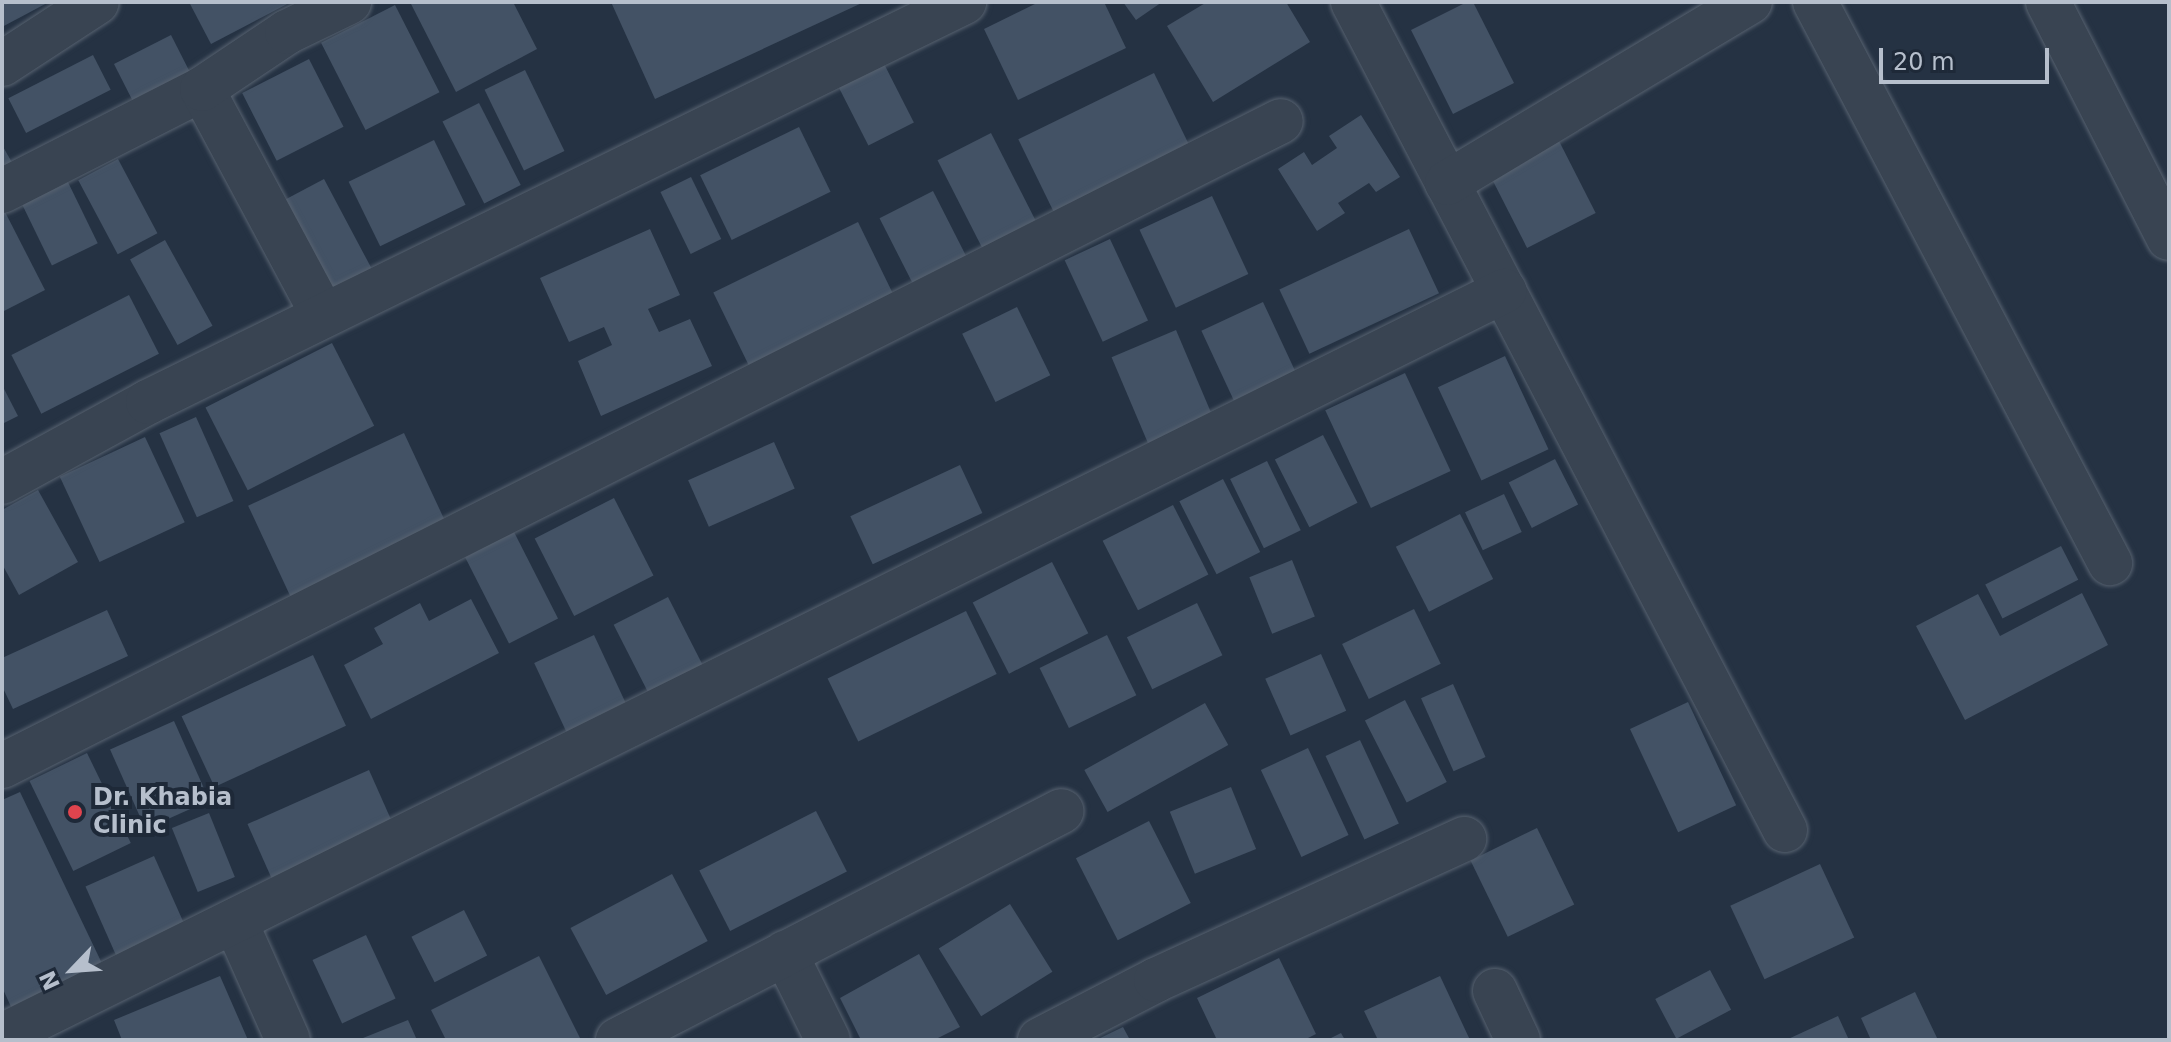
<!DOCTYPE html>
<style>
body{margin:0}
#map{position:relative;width:2171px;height:1042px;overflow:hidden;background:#253243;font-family:"DejaVu Sans",sans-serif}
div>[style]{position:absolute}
.building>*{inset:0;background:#435265;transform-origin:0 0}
.roads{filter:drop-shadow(0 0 2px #576270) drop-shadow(0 0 2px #576270)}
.street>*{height:44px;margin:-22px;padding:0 22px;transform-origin:22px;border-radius:22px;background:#394452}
.dots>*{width:22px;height:22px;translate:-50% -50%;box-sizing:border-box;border:4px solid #1e2938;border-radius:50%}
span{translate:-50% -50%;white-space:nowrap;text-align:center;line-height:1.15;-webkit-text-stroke:8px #1e2938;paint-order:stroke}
.poi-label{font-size:24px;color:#b6bfcc;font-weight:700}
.left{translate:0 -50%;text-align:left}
.frame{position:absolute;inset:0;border:4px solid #b6bfcc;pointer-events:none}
.north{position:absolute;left:32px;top:930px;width:80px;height:80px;-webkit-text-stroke:6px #1e2938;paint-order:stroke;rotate:245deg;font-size:22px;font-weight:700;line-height:32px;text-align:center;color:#b6bfcc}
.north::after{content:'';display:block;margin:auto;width:28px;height:36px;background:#b6bfcc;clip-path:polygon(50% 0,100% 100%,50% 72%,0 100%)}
.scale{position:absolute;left:1879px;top:48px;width:170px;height:36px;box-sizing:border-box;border:4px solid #b6bfcc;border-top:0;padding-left:10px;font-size:24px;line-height:28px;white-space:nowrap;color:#b6bfcc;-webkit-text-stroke:6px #1e2938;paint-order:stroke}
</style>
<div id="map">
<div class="building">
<div style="clip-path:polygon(2px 2px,49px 2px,2px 27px)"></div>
<div style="clip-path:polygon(189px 2px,291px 2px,211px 44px)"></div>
<div style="clip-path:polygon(410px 2px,513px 2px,537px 49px,456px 92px)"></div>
<div style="clip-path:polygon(611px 2px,864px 2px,655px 99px)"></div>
<div style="clip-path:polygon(1039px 2px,1104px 2px,1126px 48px,1018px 100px,984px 29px)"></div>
<div style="clip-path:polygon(1123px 2px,1162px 2px,1136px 20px)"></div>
<div style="clip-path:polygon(1207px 2px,1286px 2px,1310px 42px,1213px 102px,1167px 26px)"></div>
<div style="clip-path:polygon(1467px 2px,1473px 2px,1514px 83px,1453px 114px,1411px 30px)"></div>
<div style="left:395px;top:5px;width:98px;height:83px;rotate:63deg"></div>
<div style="left:171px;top:35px;width:49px;height:64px;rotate:63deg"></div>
<div style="left:878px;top:52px;width:79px;height:51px;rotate:63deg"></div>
<div style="left:93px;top:55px;width:39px;height:95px;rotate:63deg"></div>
<div style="left:309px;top:59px;width:76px;height:75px;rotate:63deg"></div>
<div style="left:525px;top:70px;width:90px;height:45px;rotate:64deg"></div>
<div style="left:1154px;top:73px;width:88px;height:151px;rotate:64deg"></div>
<div style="left:479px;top:103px;width:92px;height:41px;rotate:63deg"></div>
<div style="clip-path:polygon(1361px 115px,1400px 177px,1376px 192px,1369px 183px,1338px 203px,1345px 213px,1317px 231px,1278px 169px,1304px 152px,1312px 165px,1337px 148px,1329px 136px)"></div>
<div style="left:799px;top:127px;width:72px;height:110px;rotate:64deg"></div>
<div style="left:991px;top:133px;width:103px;height:60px;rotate:63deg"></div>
<div style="left:1558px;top:139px;width:83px;height:77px;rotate:63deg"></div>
<div style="left:434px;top:140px;width:72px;height:95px;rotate:64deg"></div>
<div style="clip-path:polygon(2px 145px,14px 166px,2px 174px)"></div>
<div style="left:118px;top:159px;width:84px;height:45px;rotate:62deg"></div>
<div style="left:64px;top:174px;width:77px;height:51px;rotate:64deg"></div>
<div style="left:691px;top:177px;width:69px;height:34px;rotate:64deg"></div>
<div style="left:324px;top:179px;width:104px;height:47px;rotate:62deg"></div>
<div style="left:933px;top:191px;width:74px;height:60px;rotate:63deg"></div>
<div style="left:1212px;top:196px;width:86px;height:80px;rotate:65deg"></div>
<div style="clip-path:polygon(2px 206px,45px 290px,2px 312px)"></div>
<div style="left:858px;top:222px;width:82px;height:161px;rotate:64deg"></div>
<div style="clip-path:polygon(650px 229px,680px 295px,648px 309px,659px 332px,690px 319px,712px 366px,601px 416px,578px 361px,612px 345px,604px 327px,569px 342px,540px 278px)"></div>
<div style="left:1409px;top:229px;width:71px;height:143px;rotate:65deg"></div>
<div style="left:1110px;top:239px;width:90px;height:50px;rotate:65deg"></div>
<div style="left:165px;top:240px;width:98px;height:40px;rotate:61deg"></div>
<div style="left:129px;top:295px;width:66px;height:132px;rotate:63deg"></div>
<div style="left:1263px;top:302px;width:78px;height:68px;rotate:65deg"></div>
<div style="left:1017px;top:307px;width:76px;height:61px;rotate:64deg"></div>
<div style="left:1176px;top:330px;width:95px;height:70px;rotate:67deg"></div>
<div style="left:332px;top:343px;width:93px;height:142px;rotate:63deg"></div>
<div style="left:1505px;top:356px;width:103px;height:74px;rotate:65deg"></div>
<div style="left:1405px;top:373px;width:108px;height:88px;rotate:65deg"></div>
<div style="clip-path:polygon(2px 385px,18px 416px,2px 424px)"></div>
<div style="left:196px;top:417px;width:92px;height:40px;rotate:66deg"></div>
<div style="left:404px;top:433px;width:106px;height:172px;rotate:65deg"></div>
<div style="left:1323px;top:435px;width:76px;height:54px;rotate:63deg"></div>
<div style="left:145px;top:437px;width:94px;height:94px;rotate:65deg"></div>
<div style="left:774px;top:442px;width:51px;height:94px;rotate:66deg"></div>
<div style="left:1555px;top:459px;width:51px;height:52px;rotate:63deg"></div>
<div style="left:1267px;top:461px;width:77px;height:41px;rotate:64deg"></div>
<div style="left:960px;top:465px;width:53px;height:121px;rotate:65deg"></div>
<div style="left:1223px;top:479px;width:82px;height:49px;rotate:63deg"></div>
<div style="clip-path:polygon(38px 490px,78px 562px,19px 595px,2px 564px,2px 510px)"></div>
<div style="left:1504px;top:494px;width:42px;height:43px;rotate:65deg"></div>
<div style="left:614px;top:498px;width:87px;height:89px;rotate:63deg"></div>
<div style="left:1173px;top:505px;width:78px;height:79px;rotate:63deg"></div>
<div style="left:1460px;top:514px;width:73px;height:72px;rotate:63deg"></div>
<div style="left:514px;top:532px;width:97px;height:55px;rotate:63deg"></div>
<div style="left:2061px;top:546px;width:38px;height:85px;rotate:63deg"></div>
<div style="left:1292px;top:560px;width:61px;height:46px;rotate:68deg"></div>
<div style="left:1052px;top:562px;width:80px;height:89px;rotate:63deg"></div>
<div style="clip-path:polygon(2082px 593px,2108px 645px,1965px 720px,1916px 626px,1978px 594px,2000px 636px)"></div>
<div style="left:668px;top:597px;width:80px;height:61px;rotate:63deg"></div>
<div style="clip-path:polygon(471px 599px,499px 653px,371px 719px,344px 665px,383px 644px,374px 628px,420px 603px,429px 621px)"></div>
<div style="left:1197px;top:603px;width:58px;height:78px;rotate:64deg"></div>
<div style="left:1414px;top:609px;width:61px;height:80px;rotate:64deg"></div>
<div style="clip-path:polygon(107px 610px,128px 656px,13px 709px,2px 686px,2px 658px)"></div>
<div style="left:966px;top:611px;width:70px;height:154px;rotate:64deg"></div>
<div style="left:594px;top:635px;width:83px;height:66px;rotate:65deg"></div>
<div style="left:1107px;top:635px;width:67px;height:75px;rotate:64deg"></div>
<div style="left:1321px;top:654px;width:62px;height:61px;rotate:66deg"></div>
<div style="left:313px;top:655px;width:78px;height:145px;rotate:65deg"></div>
<div style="left:1453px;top:684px;width:80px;height:35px;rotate:66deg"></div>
<div style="left:1405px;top:700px;width:92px;height:45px;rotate:63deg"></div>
<div style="left:1688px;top:702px;width:114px;height:64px;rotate:65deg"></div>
<div style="left:1205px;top:703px;width:48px;height:138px;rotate:61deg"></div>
<div style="left:174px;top:721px;width:87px;height:70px;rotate:66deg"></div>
<div style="left:1360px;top:740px;width:92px;height:38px;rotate:65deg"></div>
<div style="left:1308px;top:748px;width:96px;height:52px;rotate:65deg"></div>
<div style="left:87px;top:753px;width:100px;height:64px;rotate:64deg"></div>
<div style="left:369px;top:770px;width:62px;height:133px;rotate:66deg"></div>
<div style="left:1231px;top:787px;width:67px;height:66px;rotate:68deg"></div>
<div style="clip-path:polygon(20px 792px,108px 976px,17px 1020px,2px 987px,2px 800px)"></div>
<div style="left:816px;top:811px;width:68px;height:131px;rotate:63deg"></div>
<div style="left:209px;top:813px;width:69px;height:40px;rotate:68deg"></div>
<div style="left:1149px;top:821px;width:92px;height:82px;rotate:63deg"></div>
<div style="left:1537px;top:828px;width:85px;height:74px;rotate:64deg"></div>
<div style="left:154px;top:856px;width:85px;height:75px;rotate:66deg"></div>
<div style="left:1820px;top:864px;width:81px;height:99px;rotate:65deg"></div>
<div style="left:672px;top:874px;width:76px;height:115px;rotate:62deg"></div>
<div style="left:1010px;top:904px;width:80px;height:84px;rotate:58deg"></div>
<div style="left:464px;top:910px;width:51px;height:59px;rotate:63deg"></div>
<div style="left:366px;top:935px;width:70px;height:59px;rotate:65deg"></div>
<div style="clip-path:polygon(919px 954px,960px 1027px,934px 1040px,861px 1040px,840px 998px)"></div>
<div style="clip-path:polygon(539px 956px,581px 1040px,446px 1040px,431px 1010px)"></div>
<div style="clip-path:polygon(1279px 958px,1316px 1034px,1304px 1040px,1217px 1040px,1197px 998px)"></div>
<div style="left:1710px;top:970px;width:45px;height:62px;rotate:62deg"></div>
<div style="clip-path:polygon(220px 976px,248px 1040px,122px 1040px,114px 1020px)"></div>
<div style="clip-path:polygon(1440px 976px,1470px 1040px,1378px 1040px,1364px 1011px)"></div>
<div style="clip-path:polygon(1915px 992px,1938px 1040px,1871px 1040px,1861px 1018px)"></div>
<div style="clip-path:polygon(1838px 1016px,1849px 1040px,1786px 1040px)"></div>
<div style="clip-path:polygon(408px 1020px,417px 1040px,358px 1040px)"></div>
<div style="clip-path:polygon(1123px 1027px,1130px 1040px,1096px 1040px)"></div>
<div style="clip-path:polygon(1341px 1033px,1345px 1040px,1327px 1040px)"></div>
</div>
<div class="roads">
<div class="street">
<div style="left:1353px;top:2px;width:934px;rotate:62.45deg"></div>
<div style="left:1815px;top:2px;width:634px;rotate:62.26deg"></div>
<div style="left:2048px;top:2px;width:265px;rotate:62.9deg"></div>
<div style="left:2px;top:64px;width:113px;rotate:-33.1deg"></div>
<div style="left:1447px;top:183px;width:353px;rotate:-30.9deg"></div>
<div style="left:2px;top:191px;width:225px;rotate:-27deg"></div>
<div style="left:323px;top:315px;width:256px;rotate:-118.2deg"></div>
<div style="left:202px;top:89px;width:102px;rotate:-33.8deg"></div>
<div style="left:287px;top:32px;width:69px;rotate:-25.8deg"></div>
<div style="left:2px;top:482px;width:166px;rotate:-28.7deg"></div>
<div style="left:148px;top:402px;width:909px;rotate:-26.11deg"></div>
<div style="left:2px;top:766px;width:1432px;rotate:-26.76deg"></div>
<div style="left:235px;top:921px;width:130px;rotate:66deg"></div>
<div style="left:785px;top:953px;width:97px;rotate:63.7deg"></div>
<div style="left:1495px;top:991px;width:54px;rotate:64.9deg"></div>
<div style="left:2px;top:1036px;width:1677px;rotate:-26.38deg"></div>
<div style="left:618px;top:1040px;width:499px;rotate:-27.3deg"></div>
<div style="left:1040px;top:1040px;width:131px;rotate:-27.3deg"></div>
<div style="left:1156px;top:980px;width:339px;rotate:-24.6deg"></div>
</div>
</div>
<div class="dots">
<div style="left:75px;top:812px;background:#e0444e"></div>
</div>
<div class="poi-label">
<span class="left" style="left:93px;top:812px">Dr. Khabia<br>Clinic</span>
</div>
<div class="frame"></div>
<div class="north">N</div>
<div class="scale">20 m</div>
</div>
